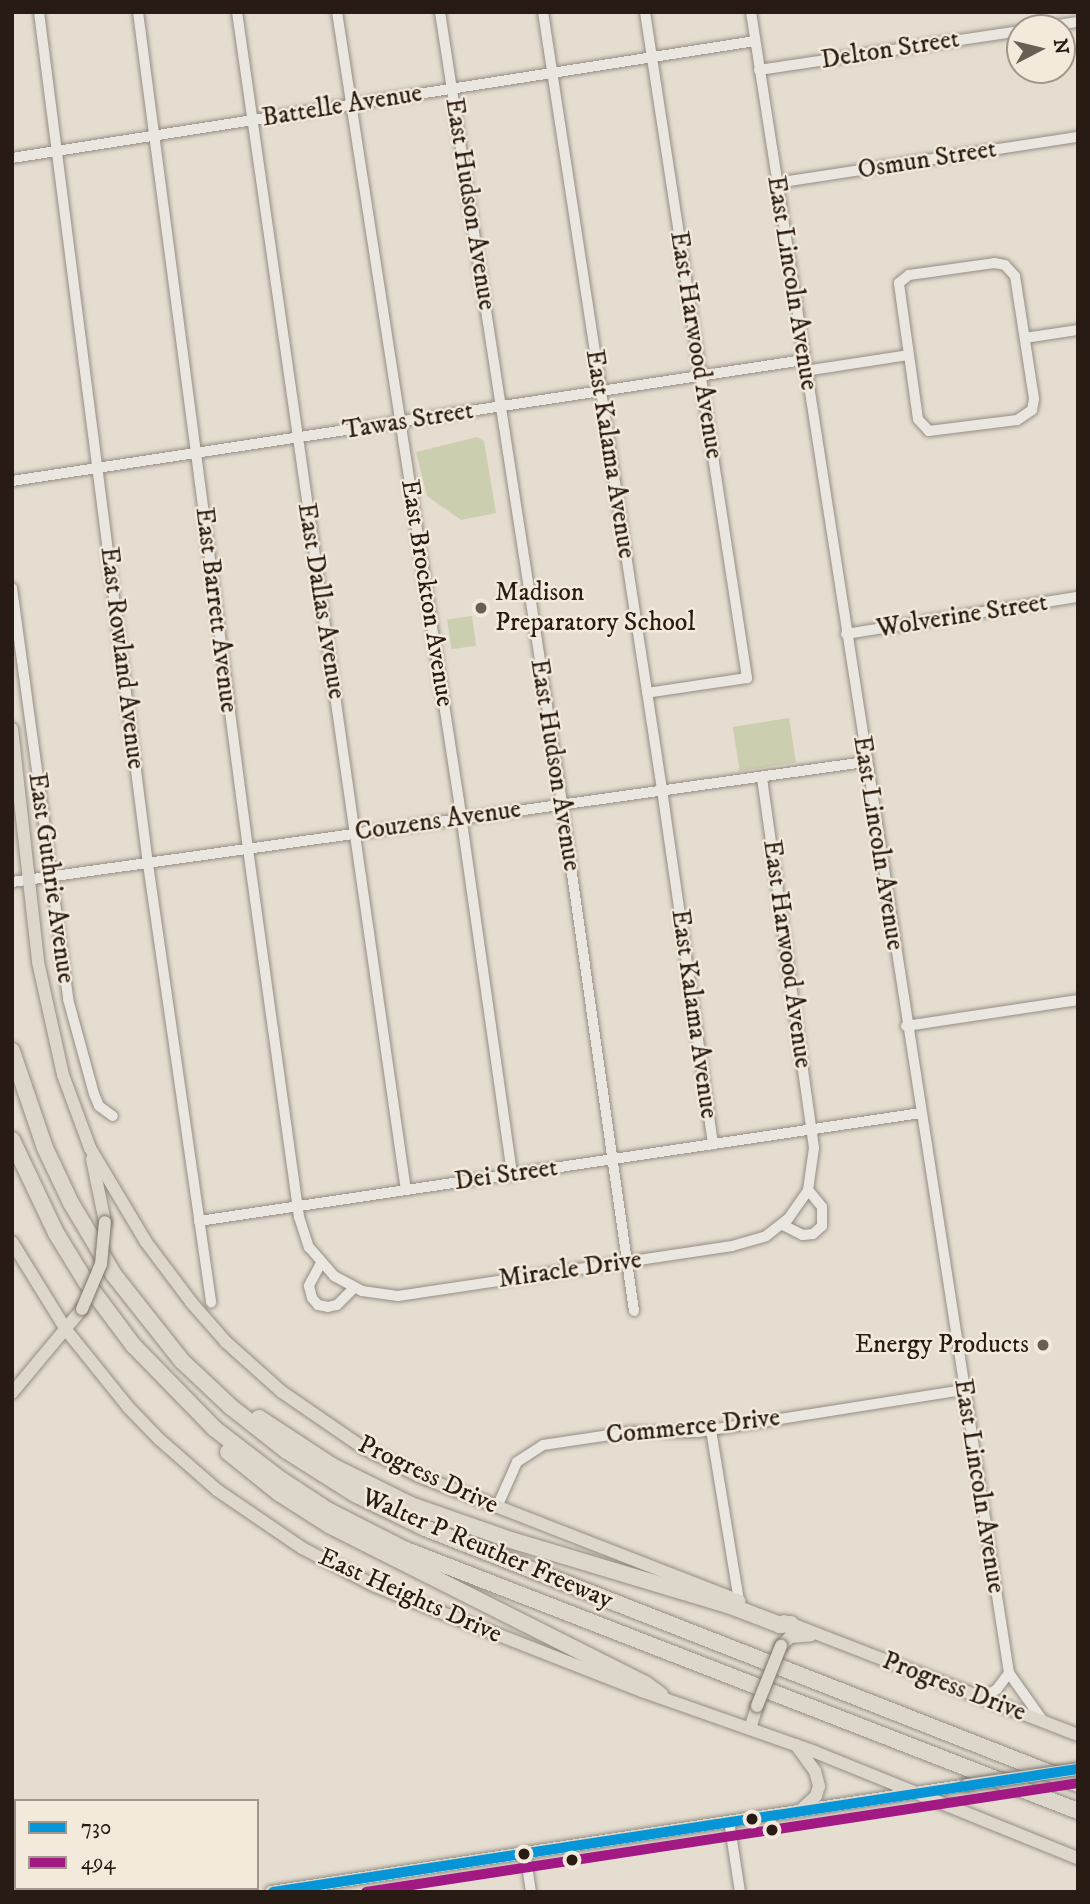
<!DOCTYPE html>
<style>
body{margin:0}
#map{position:relative;width:1090px;height:1904px;overflow:hidden;background:#e5ddcf;font-family:"IM FELL DW Pica",serif}
div>[style]{position:absolute}
.green>*{inset:0;background:#ccceb0;transform-origin:0 0}
.roads{filter:drop-shadow(0 0 2px #938d85) drop-shadow(0 0 2px #938d85)}
.minor>*{height:10px;margin:-5px;padding:0 5px;transform-origin:5px;border-radius:5px;background:#eae6e0}
.major>*{height:12px;margin:-6px;padding:0 6px;transform-origin:6px;border-radius:6px;background:#ddd6cb}
.highway>*{height:16px;margin:-8px;padding:0 8px;transform-origin:8px;border-radius:8px;background:#ddd6cb}
.bridges{filter:drop-shadow(0 0 2px #79736b) drop-shadow(0 0 2px #79736b)}
.major-bridge>*{height:12px;margin:-6px;padding:0 6px;transform-origin:6px;border-radius:6px;background:#ddd6cb}
.bus-1>*{height:10px;margin:-5px;padding:0 5px;transform-origin:5px;border-radius:5px;background:#0696d7}
.bus-2>*{height:10px;margin:-5px;padding:0 5px;transform-origin:5px;border-radius:5px;background:#a31984}
.dots>*{width:19px;height:19px;translate:-50% -50%;box-sizing:border-box;border:4px solid #f3eadb;border-radius:50%}
span{translate:-50% -50%;white-space:nowrap;text-align:center;line-height:1.15;-webkit-text-stroke:5px #f3eadb;paint-order:stroke}
.street-label{font-size:26px;color:#271b13}
.poi-label{font-size:26px;color:#271b13}
.left{translate:0 -50%;text-align:left}
.right{translate:-100% -50%;text-align:right}
.frame{position:absolute;inset:0;border:14px solid #271b13;pointer-events:none}
.legend{position:absolute;left:14px;top:1799px;width:245px;height:91px;box-sizing:border-box;background:#f3eadb;border:2px solid #a1978b;margin:0;padding:9px 12px;list-style:none;font-size:21px;color:#271b13}
.legend li{display:flex;align-items:center;gap:14px;height:35px}
.legend b{width:35px;border:2px solid #a1978b}
.north{position:absolute;left:1006px;top:14px;width:70px;height:70px;box-sizing:border-box;background:#f3eadb;border:2px solid #a1978b;border-radius:50%;rotate:83deg;font-size:19px;font-weight:700;line-height:28px;text-align:center;color:#271b13}
.north::after{content:'';display:block;margin:auto;width:24px;height:32px;background:#6a5f55;clip-path:polygon(50% 0,100% 100%,50% 72%,0 100%)}
</style>
<div id="map">
<div class="green">
<div style="clip-path:polygon(477px 437px,484px 441px,496px 513px,461px 520px,427px 496px,416px 452px)"></div>
<div style="left:472px;top:616px;width:30px;height:25px;rotate:82deg"></div>
<div style="left:789px;top:718px;width:45px;height:57px;rotate:81deg"></div>
</div>
<div class="roads">
<div class="minor">
<div style="left:39px;top:12px;width:859px;rotate:82.71deg"></div>
<div style="left:148px;top:864px;width:443px;rotate:81.8deg"></div>
<div style="left:138px;top:12px;width:844px;rotate:82.51deg"></div>
<div style="left:248px;top:849px;width:372px;rotate:82.1deg"></div>
<div style="left:299px;top:1217px;width:32px;rotate:72deg"></div>
<div style="left:309px;top:1247px;width:38px;rotate:49deg"></div>
<div style="left:334px;top:1276px;width:32px;rotate:28deg"></div>
<div style="left:362px;top:1291px;width:36px;rotate:8deg"></div>
<div style="left:398px;top:1296px;width:338px;rotate:-8.5deg"></div>
<div style="left:732px;top:1246px;width:35px;rotate:-16deg"></div>
<div style="left:766px;top:1236px;width:28px;rotate:-38deg"></div>
<div style="left:788px;top:1219px;width:35px;rotate:-55deg"></div>
<div style="left:808px;top:1190px;width:42px;rotate:-81.9deg"></div>
<div style="left:814px;top:1148px;width:375px;rotate:-98deg"></div>
<div style="left:237px;top:12px;width:1190px;rotate:81.84deg"></div>
<div style="left:337px;top:12px;width:798px;rotate:81.21deg"></div>
<div style="left:459px;top:801px;width:378px;rotate:81.9deg"></div>
<div style="left:440px;top:12px;width:800px;rotate:81.23deg"></div>
<div style="left:562px;top:803px;width:513px;rotate:81.93deg"></div>
<div style="left:543px;top:12px;width:787px;rotate:81.3deg"></div>
<div style="left:662px;top:790px;width:358px;rotate:81.8deg"></div>
<div style="left:645px;top:12px;width:674px;rotate:81.29deg"></div>
<div style="left:747px;top:678px;width:101px;rotate:171.5deg"></div>
<div style="left:751px;top:12px;width:1681px;rotate:81.17deg"></div>
<div style="left:1009px;top:1673px;width:59px;rotate:54.7deg"></div>
<div style="left:1039px;top:28px;width:39px;rotate:-9deg"></div>
<div style="left:759px;top:70px;width:264px;rotate:-8.5deg"></div>
<div style="left:12px;top:158px;width:752px;rotate:-8.95deg"></div>
<div style="left:776px;top:183px;width:305px;rotate:-8.7deg"></div>
<div style="left:994px;top:263px;width:11px;rotate:10deg"></div>
<div style="left:1005px;top:265px;width:15px;rotate:48deg"></div>
<div style="left:1015px;top:276px;width:124px;rotate:81.2deg"></div>
<div style="left:1034px;top:399px;width:11px;rotate:100deg"></div>
<div style="left:1032px;top:410px;width:18px;rotate:146deg"></div>
<div style="left:1017px;top:420px;width:89px;rotate:172.9deg"></div>
<div style="left:929px;top:431px;width:16px;rotate:-133deg"></div>
<div style="left:918px;top:419px;width:137px;rotate:-98deg"></div>
<div style="left:899px;top:283px;width:13px;rotate:-39deg"></div>
<div style="left:909px;top:275px;width:86px;rotate:-8deg"></div>
<div style="left:1025px;top:338px;width:54px;rotate:-8.6deg"></div>
<div style="left:805px;top:371px;width:104px;rotate:-8.8deg"></div>
<div style="left:12px;top:481px;width:801px;rotate:-8.69deg"></div>
<div style="left:12px;top:588px;width:415px;rotate:82.2deg"></div>
<div style="left:68px;top:999px;width:98px;rotate:74.7deg"></div>
<div style="left:94px;top:1094px;width:13px;rotate:67deg"></div>
<div style="left:99px;top:1106px;width:17px;rotate:36deg"></div>
<div style="left:846px;top:634px;width:235px;rotate:-9.1deg"></div>
<div style="left:12px;top:882px;width:861px;rotate:-8.01deg"></div>
<div style="left:906px;top:1026px;width:174px;rotate:-8.6deg"></div>
<div style="left:199px;top:1221px;width:730px;rotate:-8.51deg"></div>
<div style="left:783px;top:1225px;width:22px;rotate:27deg"></div>
<div style="left:803px;top:1235px;width:10px;rotate:-6deg"></div>
<div style="left:813px;top:1234px;width:12px;rotate:-42deg"></div>
<div style="left:822px;top:1226px;width:19px;rotate:-90deg"></div>
<div style="left:822px;top:1207px;width:22px;rotate:-129deg"></div>
<div style="left:321px;top:1263px;width:26px;rotate:118deg"></div>
<div style="left:309px;top:1286px;width:12px;rotate:76deg"></div>
<div style="left:312px;top:1298px;width:9px;rotate:49deg"></div>
<div style="left:318px;top:1305px;width:10px;rotate:11deg"></div>
<div style="left:328px;top:1307px;width:9px;rotate:-13deg"></div>
<div style="left:337px;top:1305px;width:24px;rotate:-45deg"></div>
<div style="left:711px;top:1430px;width:173px;rotate:80.7deg"></div>
<div style="left:497px;top:1507px;width:49px;rotate:-66deg"></div>
<div style="left:517px;top:1462px;width:31px;rotate:-33deg"></div>
<div style="left:543px;top:1445px;width:88px;rotate:-8.5deg"></div>
<div style="left:630px;top:1432px;width:68px"></div>
<div style="left:698px;top:1432px;width:269px;rotate:-9deg"></div>
<div style="left:981px;top:1698px;width:18px;rotate:-29deg"></div>
<div style="left:997px;top:1689px;width:20px;rotate:-53deg"></div>
<div style="left:729px;top:1821px;width:72px;rotate:81.2deg"></div>
<div style="left:525px;top:1852px;width:40px;rotate:81.5deg"></div>
</div>
<div class="major">
<div style="left:12px;top:729px;width:234px;rotate:83.6deg"></div>
<div style="left:38px;top:962px;width:116px;rotate:77.5deg"></div>
<div style="left:63px;top:1075px;width:78px;rotate:69.7deg"></div>
<div style="left:90px;top:1148px;width:109px;rotate:59.2deg"></div>
<div style="left:146px;top:1242px;width:75px;rotate:53.1deg"></div>
<div style="left:191px;top:1302px;width:53px;rotate:48.8deg"></div>
<div style="left:226px;top:1342px;width:75px;rotate:41.8deg"></div>
<div style="left:282px;top:1392px;width:101px;rotate:34.5deg"></div>
<div style="left:365px;top:1449px;width:60px;rotate:26.6deg"></div>
<div style="left:419px;top:1476px;width:344px;rotate:21.3deg"></div>
<div style="left:92px;top:1159px;width:64px;rotate:78.3deg"></div>
<div style="left:12px;top:1242px;width:105px;rotate:58.3deg"></div>
<div style="left:67px;top:1331px;width:97px;rotate:51.2deg"></div>
<div style="left:128px;top:1407px;width:45px;rotate:45.9deg"></div>
<div style="left:159px;top:1439px;width:77px;rotate:41.3deg"></div>
<div style="left:217px;top:1490px;width:103px;rotate:34.3deg"></div>
<div style="left:302px;top:1548px;width:82px;rotate:27.5deg"></div>
<div style="left:375px;top:1586px;width:59px;rotate:21.8deg"></div>
<div style="left:430px;top:1608px;width:228px;rotate:21.4deg"></div>
<div style="left:642px;top:1691px;width:183px;rotate:19.4deg"></div>
<div style="left:815px;top:1752px;width:284px;rotate:22deg"></div>
<div style="left:12px;top:1393px;width:109px;rotate:-50.2deg"></div>
<div style="left:784px;top:1621px;width:315px;rotate:21.2deg"></div>
<div style="left:781px;top:1646px;width:13px;rotate:-45deg"></div>
<div style="left:790px;top:1637px;width:21px;rotate:-5deg"></div>
<div style="left:750px;top:1729px;width:24px;rotate:-73deg"></div>
<div style="left:796px;top:1745px;width:32px;rotate:54deg"></div>
<div style="left:815px;top:1771px;width:16px;rotate:75deg"></div>
<div style="left:819px;top:1786px;width:10px;rotate:107deg"></div>
<div style="left:816px;top:1796px;width:22px;rotate:137deg"></div>
<div style="left:271px;top:1892px;width:704px;rotate:-8.74deg"></div>
</div>
<div class="highway">
<div style="left:12px;top:1051px;width:102px;rotate:71.2deg"></div>
<div style="left:45px;top:1148px;width:61px;rotate:64.7deg"></div>
<div style="left:71px;top:1203px;width:84px;rotate:59.2deg"></div>
<div style="left:114px;top:1275px;width:110px;rotate:51.7deg"></div>
<div style="left:182px;top:1361px;width:67px;rotate:43.2deg"></div>
<div style="left:231px;top:1407px;width:71px;rotate:38.2deg"></div>
<div style="left:287px;top:1451px;width:80px;rotate:32.3deg"></div>
<div style="left:355px;top:1494px;width:78px;rotate:25.9deg"></div>
<div style="left:425px;top:1528px;width:701px;rotate:21.41deg"></div>
<div style="left:12px;top:1140px;width:103px;rotate:64.7deg"></div>
<div style="left:56px;top:1233px;width:57px;rotate:58.5deg"></div>
<div style="left:86px;top:1282px;width:79px;rotate:53.3deg"></div>
<div style="left:133px;top:1345px;width:117px;rotate:45.7deg"></div>
<div style="left:215px;top:1429px;width:78px;rotate:37.7deg"></div>
<div style="left:277px;top:1477px;width:60px;rotate:33.4deg"></div>
<div style="left:327px;top:1510px;width:89px;rotate:26.9deg"></div>
<div style="left:406px;top:1550px;width:721px;rotate:21.23deg"></div>
<div style="left:259px;top:1418px;width:87px;rotate:33.3deg"></div>
<div style="left:332px;top:1466px;width:88px;rotate:26.3deg"></div>
<div style="left:411px;top:1505px;width:106px;rotate:19.3deg"></div>
<div style="left:511px;top:1540px;width:227px;rotate:16.7deg"></div>
<div style="left:728px;top:1605px;width:56px;rotate:21deg"></div>
<div style="left:780px;top:1625px;width:11px;rotate:-5deg"></div>
<div style="left:228px;top:1452px;width:65px;rotate:38.8deg"></div>
<div style="left:279px;top:1493px;width:59px;rotate:32.6deg"></div>
<div style="left:329px;top:1525px;width:354px;rotate:26.7deg"></div>
<div style="left:645px;top:1684px;width:19px;rotate:36deg"></div>
</div>
</div>
<div class="bridges">
<div class="major-bridge">
<div style="left:82px;top:1309px;width:49px;rotate:-67.1deg"></div>
<div style="left:101px;top:1264px;width:42px;rotate:-84.6deg"></div>
<div style="left:757px;top:1706px;width:65px;rotate:-68.2deg"></div>
<div style="left:967px;top:1785px;width:112px;rotate:-8.2deg"></div>
</div>
</div>
<div class="bus-1">
<div style="left:273px;top:1892px;width:814px;rotate:-8.69deg"></div>
</div>
<div class="bus-2">
<div style="left:366px;top:1892px;width:720px;rotate:-8.7deg"></div>
</div>
<div class="dots">
<div style="left:481px;top:608px;background:#6a5f55"></div>
<div style="left:1043px;top:1345px;background:#6a5f55"></div>
<div style="left:752px;top:1819px;background:#271b13"></div>
<div style="left:772px;top:1830px;background:#271b13"></div>
<div style="left:524px;top:1854px;background:#271b13"></div>
<div style="left:572px;top:1860px;background:#271b13"></div>
</div>
<div class="street-label">
<span style="left:890px;top:50px;rotate:-9deg">Delton Street</span>
<span style="left:342px;top:106px;rotate:-9deg">Battelle Avenue</span>
<span style="left:927px;top:160px;rotate:-9deg">Osmun Street</span>
<span style="left:470px;top:204px;rotate:81deg">East Hudson Avenue</span>
<span style="left:792px;top:283px;rotate:81deg">East Lincoln Avenue</span>
<span style="left:696px;top:345px;rotate:81deg">East Harwood Avenue</span>
<span style="left:408px;top:421px;rotate:-9deg">Tawas Street</span>
<span style="left:610px;top:454px;rotate:81deg">East Kalama Avenue</span>
<span style="left:427px;top:593px;rotate:81deg">East Brockton Avenue</span>
<span style="left:321px;top:601px;rotate:81deg">East Dallas Avenue</span>
<span style="left:216px;top:610px;rotate:83deg">East Barrett Avenue</span>
<span style="left:962px;top:616px;rotate:-9deg">Wolverine Street</span>
<span style="left:122px;top:658px;rotate:83deg">East Rowland Avenue</span>
<span style="left:555px;top:765px;rotate:81deg">East Hudson Avenue</span>
<span style="left:438px;top:821px;rotate:-8deg">Couzens Avenue</span>
<span style="left:878px;top:843px;rotate:81deg">East Lincoln Avenue</span>
<span style="left:51px;top:878px;rotate:82deg">East Guthrie Avenue</span>
<span style="left:787px;top:954px;rotate:82deg">East Harwood Avenue</span>
<span style="left:694px;top:1014px;rotate:82deg">East Kalama Avenue</span>
<span style="left:506px;top:1175px;rotate:-8deg">Dei Street</span>
<span style="left:570px;top:1270px;rotate:-8deg">Miracle Drive</span>
<span style="left:693px;top:1427px;rotate:-6deg">Commerce Drive</span>
<span style="left:428px;top:1475px;rotate:25deg">Progress Drive</span>
<span style="left:979px;top:1486px;rotate:81deg">East Lincoln Avenue</span>
<span style="left:487px;top:1549px;rotate:23deg">Walter P Reuther Freeway</span>
<span style="left:410px;top:1596px;rotate:24deg">East Heights Drive</span>
<span style="left:954px;top:1687px;rotate:21deg">Progress Drive</span>
</div>
<div class="poi-label">
<span class="left" style="left:495px;top:608px">Madison<br>Preparatory School</span>
<span class="right" style="left:1029px;top:1345px">Energy Products</span>
</div>
<div class="frame"></div>
<ul class="legend">
<li><b style="height:9px;background:#0696d7"></b>730</li>
<li><b style="height:9px;background:#a31984"></b>494</li>
</ul>
<div class="north">N</div>
</div>
